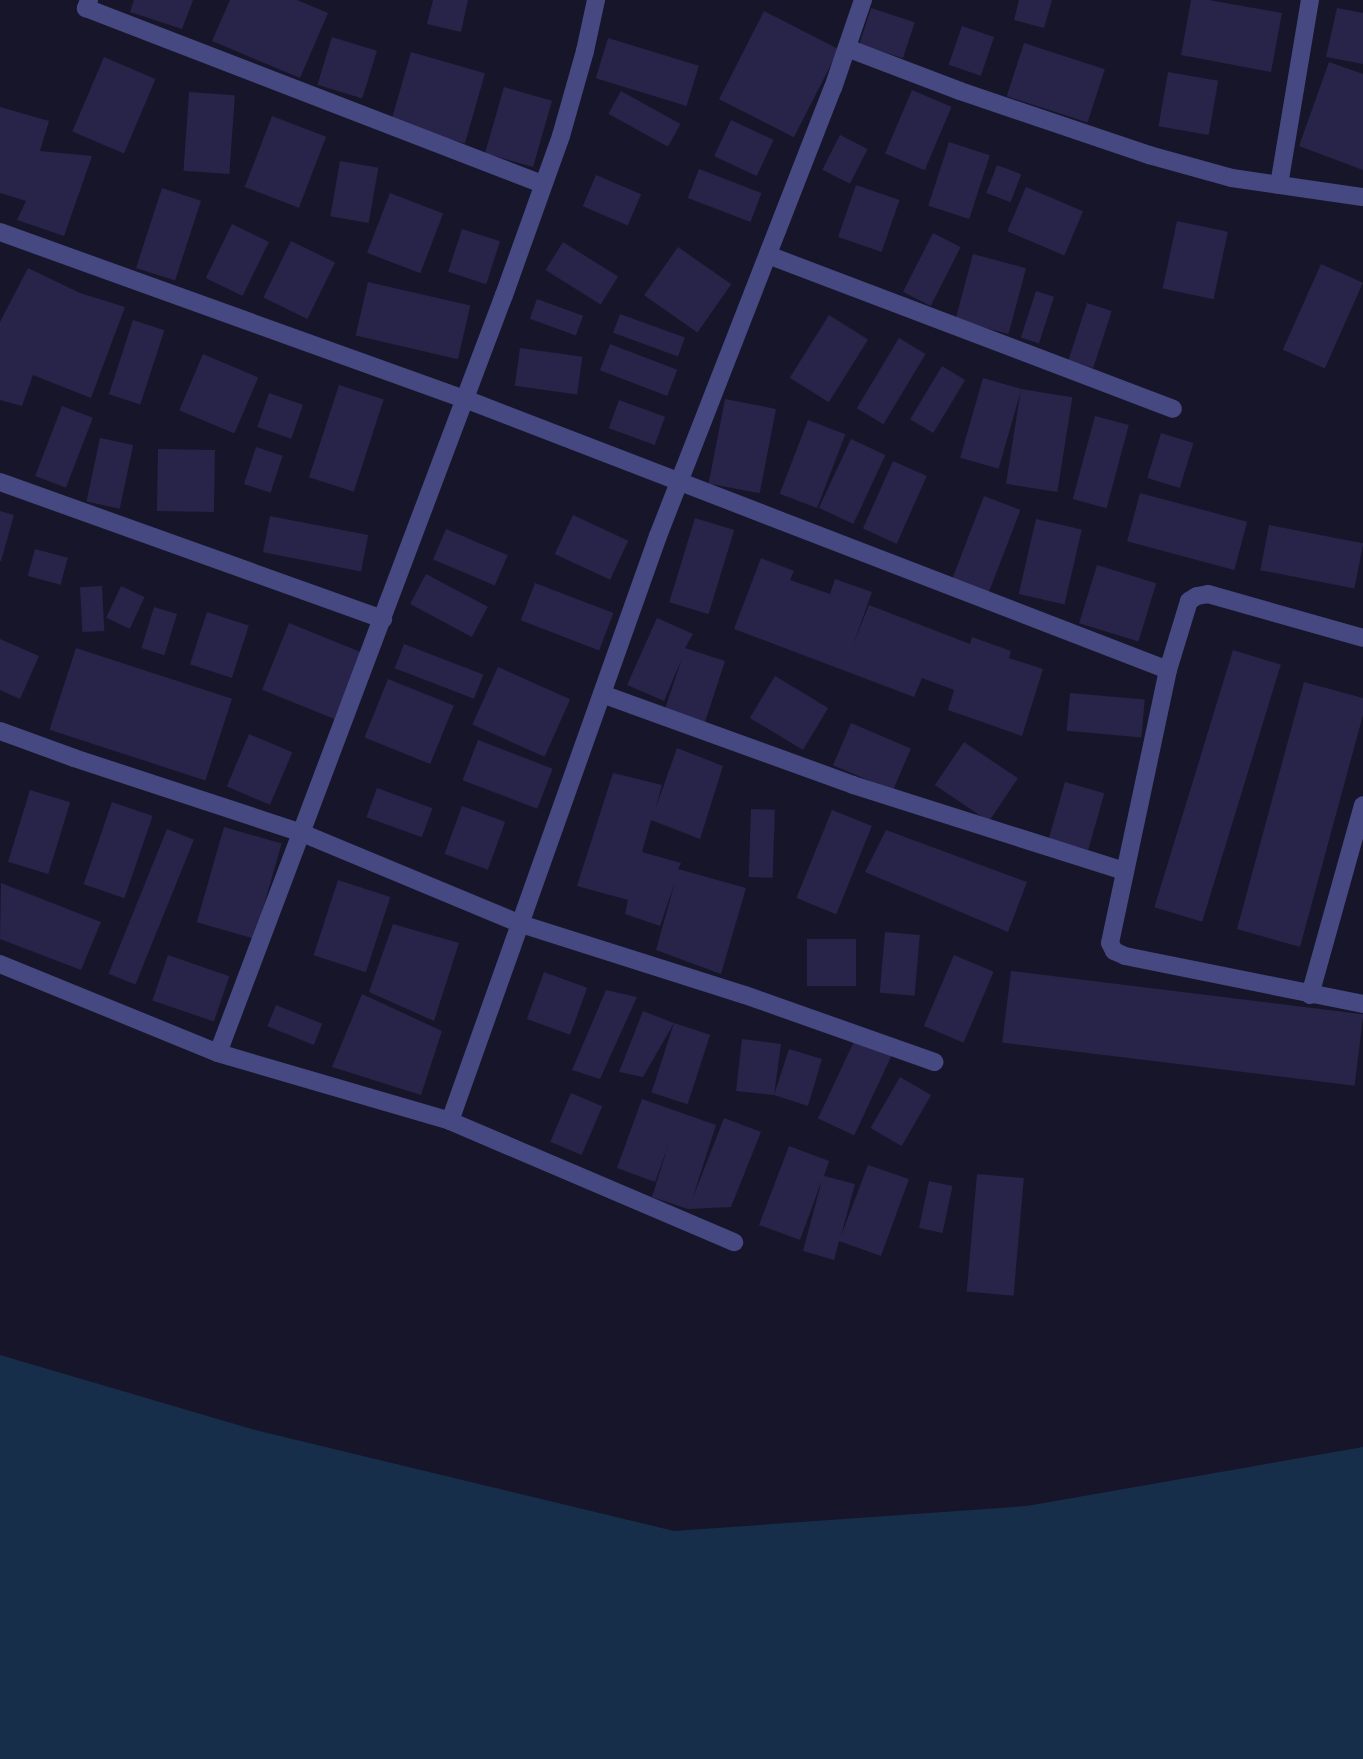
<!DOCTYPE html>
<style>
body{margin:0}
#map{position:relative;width:1363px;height:1759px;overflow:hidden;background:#171529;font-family:Inter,sans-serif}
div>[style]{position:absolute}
.water>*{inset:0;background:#172e4b}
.building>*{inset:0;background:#282348;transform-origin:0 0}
.minor>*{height:18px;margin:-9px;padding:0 9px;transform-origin:9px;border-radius:9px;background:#464882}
span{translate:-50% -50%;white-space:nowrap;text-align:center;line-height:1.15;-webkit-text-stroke:6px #171529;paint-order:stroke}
</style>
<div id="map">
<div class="water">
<div style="clip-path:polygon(0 1355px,255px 1430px,674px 1531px,1027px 1506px,1363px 1447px,1363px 1759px,0 1759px)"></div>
</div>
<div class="building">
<div style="clip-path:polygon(134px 0,193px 0,182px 29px,130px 12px)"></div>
<div style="clip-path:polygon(230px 0,297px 0,328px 13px,300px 78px,212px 41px)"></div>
<div style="clip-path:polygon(433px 0,468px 0,461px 32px,427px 24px)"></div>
<div style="clip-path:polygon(1019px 0,1052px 0,1044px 28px,1014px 20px)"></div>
<div style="clip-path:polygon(1191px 0,1209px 0,1282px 13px,1271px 72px,1181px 55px)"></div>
<div style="left:871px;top:8px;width:46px;height:38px;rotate:18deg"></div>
<div style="clip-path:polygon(1337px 8px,1363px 13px,1363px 64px,1326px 57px)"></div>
<div style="left:764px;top:11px;width:84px;height:99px;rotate:27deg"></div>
<div style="left:962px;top:26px;width:34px;height:41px;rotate:19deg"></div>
<div style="left:332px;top:37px;width:47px;height:50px;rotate:17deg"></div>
<div style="left:608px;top:38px;width:95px;height:42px;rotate:17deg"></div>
<div style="left:1024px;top:43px;width:85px;height:56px;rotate:18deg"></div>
<div style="left:411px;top:52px;width:77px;height:73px;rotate:16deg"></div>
<div style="left:104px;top:57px;width:56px;height:81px;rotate:23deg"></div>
<div style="clip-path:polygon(1329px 62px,1363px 74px,1363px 170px,1299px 146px)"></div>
<div style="left:1168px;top:72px;width:51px;height:55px;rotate:10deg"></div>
<div style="left:504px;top:87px;width:50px;height:69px;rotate:16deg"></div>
<div style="left:912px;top:90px;width:43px;height:69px;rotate:23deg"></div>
<div style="left:621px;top:91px;width:68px;height:26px;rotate:29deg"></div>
<div style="left:189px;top:92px;width:46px;height:79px;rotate:4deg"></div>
<div style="clip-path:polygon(0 107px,49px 121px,40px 151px,92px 156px,64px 236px,17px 220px,26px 201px,0 193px)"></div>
<div style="left:272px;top:116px;width:58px;height:76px;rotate:21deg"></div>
<div style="left:731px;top:120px;width:47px;height:40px;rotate:25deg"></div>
<div style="left:840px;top:135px;width:31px;height:39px;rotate:27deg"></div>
<div style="left:949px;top:142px;width:43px;height:67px;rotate:18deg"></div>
<div style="left:340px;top:161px;width:39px;height:56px;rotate:10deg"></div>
<div style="left:997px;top:165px;width:26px;height:30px;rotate:21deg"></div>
<div style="left:699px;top:169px;width:67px;height:31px;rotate:21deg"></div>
<div style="left:596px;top:175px;width:49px;height:34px;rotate:23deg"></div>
<div style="left:856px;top:185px;width:46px;height:55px;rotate:19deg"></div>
<div style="left:1026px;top:187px;width:62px;height:48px;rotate:23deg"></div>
<div style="left:162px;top:188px;width:41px;height:84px;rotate:18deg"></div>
<div style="left:390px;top:193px;width:57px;height:64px;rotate:21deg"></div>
<div style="left:1177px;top:221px;width:52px;height:69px;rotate:12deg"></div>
<div style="left:232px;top:224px;width:41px;height:60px;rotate:26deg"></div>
<div style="left:462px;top:229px;width:40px;height:45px;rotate:18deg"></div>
<div style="left:933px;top:233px;width:31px;height:66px;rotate:27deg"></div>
<div style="left:291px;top:241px;width:49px;height:63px;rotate:26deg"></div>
<div style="left:563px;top:242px;width:65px;height:33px;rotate:32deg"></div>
<div style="left:678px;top:247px;width:65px;height:59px;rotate:35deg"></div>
<div style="left:973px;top:254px;width:55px;height:68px;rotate:15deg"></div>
<div style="left:1321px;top:264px;width:46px;height:94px;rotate:24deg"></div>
<div style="clip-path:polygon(28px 268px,80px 293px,125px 307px,91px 398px,33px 375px,22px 406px,0 400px,0 322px)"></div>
<div style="left:368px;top:282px;width:105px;height:55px;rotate:13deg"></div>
<div style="left:1036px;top:291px;width:19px;height:49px;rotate:18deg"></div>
<div style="left:537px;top:299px;width:49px;height:21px;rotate:20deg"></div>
<div style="left:1087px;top:303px;width:26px;height:60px;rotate:18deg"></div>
<div style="left:620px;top:314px;width:69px;height:20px;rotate:20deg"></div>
<div style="left:829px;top:315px;width:46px;height:74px;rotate:32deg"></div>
<div style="left:133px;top:320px;width:33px;height:78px;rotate:18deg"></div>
<div style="left:899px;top:338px;width:31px;height:82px;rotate:31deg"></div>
<div style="left:610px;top:344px;width:72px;height:28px;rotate:21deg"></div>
<div style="left:520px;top:348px;width:63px;height:38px;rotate:8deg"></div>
<div style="left:203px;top:354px;width:60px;height:61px;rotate:23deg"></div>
<div style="left:942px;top:366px;width:27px;height:62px;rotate:31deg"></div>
<div style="left:983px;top:378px;width:40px;height:83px;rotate:16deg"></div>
<div style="left:339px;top:385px;width:47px;height:97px;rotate:18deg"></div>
<div style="left:1021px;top:389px;width:52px;height:96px;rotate:9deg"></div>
<div style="left:269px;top:393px;width:36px;height:36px;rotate:19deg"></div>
<div style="left:725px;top:399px;width:52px;height:86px;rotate:11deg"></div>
<div style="left:619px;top:400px;width:49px;height:30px;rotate:20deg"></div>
<div style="left:62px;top:406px;width:33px;height:75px;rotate:21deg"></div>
<div style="left:1095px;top:416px;width:35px;height:86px;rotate:15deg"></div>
<div style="left:808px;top:420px;width:40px;height:79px;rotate:21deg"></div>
<div style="left:1161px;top:433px;width:34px;height:47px;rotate:17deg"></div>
<div style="left:100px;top:438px;width:34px;height:65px;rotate:12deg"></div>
<div style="left:851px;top:439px;width:38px;height:76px;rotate:25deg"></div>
<div style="left:256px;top:447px;width:28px;height:39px;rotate:18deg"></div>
<div style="left:158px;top:449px;width:57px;height:62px;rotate:1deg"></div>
<div style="left:893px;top:461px;width:37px;height:74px;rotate:24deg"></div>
<div style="left:1140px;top:493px;width:111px;height:50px;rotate:15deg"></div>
<div style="left:984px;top:496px;width:39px;height:88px;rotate:21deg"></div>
<div style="clip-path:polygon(0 511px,14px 515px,1px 561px,0 561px)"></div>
<div style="left:573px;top:515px;width:61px;height:43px;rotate:25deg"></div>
<div style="left:270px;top:516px;width:100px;height:37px;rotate:11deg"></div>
<div style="left:695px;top:518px;width:41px;height:88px;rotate:17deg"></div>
<div style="left:1036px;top:519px;width:47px;height:77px;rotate:13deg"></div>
<div style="left:1269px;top:525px;width:96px;height:46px;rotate:11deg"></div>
<div style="left:446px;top:529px;width:67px;height:33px;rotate:23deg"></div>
<div style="left:35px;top:549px;width:34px;height:28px;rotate:15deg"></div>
<div style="clip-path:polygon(761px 558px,794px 571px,790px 580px,830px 594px,835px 579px,872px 592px,853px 645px,869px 605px,970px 644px,972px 637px,1011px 651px,1009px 658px,1043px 669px,1022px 736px,948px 710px,954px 690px,922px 678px,914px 697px,734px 629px)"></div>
<div style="left:1097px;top:565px;width:62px;height:61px;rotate:17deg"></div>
<div style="left:426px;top:574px;width:70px;height:34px;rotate:28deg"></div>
<div style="left:535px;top:583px;width:84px;height:40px;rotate:21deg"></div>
<div style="left:102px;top:586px;width:45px;height:22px;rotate:87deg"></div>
<div style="left:121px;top:586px;width:26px;height:35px;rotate:25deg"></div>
<div style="left:154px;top:607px;width:24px;height:43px;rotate:17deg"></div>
<div style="left:207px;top:612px;width:44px;height:55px;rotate:18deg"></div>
<div style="clip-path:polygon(657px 618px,693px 634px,685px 648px,725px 661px,705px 722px,665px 709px,682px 658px,664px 701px,627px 685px)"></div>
<div style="left:289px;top:623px;width:78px;height:72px;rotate:22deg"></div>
<div style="clip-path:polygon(0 639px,39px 656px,20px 699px,0 690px)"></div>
<div style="left:404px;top:644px;width:85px;height:26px;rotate:21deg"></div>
<div style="left:76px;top:648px;width:164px;height:86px;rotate:18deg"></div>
<div style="left:1233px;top:650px;width:50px;height:269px;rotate:17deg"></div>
<div style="left:498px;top:667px;width:79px;height:63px;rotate:24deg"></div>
<div style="left:775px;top:676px;width:62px;height:49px;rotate:31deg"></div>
<div style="left:388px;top:679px;width:71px;height:63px;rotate:22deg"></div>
<div style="clip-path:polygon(1304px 682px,1363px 698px,1363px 715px,1300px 947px,1237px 929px)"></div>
<div style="left:1070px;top:693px;width:75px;height:38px;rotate:5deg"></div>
<div style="left:851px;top:723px;width:65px;height:46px;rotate:23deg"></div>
<div style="left:249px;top:734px;width:47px;height:57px;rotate:23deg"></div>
<div style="left:478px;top:740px;width:80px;height:43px;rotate:21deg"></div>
<div style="left:964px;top:742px;width:65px;height:52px;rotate:34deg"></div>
<div style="clip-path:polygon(677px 748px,723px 766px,700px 839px,651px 820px,642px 852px,681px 863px,678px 869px,746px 888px,721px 974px,656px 950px,675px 882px,660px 926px,625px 914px,628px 900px,577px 886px,613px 773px,662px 785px,655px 810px)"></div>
<div style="left:1065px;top:782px;width:41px;height:59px;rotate:16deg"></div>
<div style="left:377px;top:788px;width:59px;height:31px;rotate:20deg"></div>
<div style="left:30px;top:790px;width:42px;height:75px;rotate:17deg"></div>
<div style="left:112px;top:802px;width:43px;height:87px;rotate:19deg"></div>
<div style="left:462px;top:806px;width:46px;height:51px;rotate:20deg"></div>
<div style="left:751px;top:809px;width:24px;height:68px;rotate:2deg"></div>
<div style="left:832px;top:810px;width:43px;height:95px;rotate:22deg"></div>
<div style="left:224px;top:827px;width:60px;height:99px;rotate:16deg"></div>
<div style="left:167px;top:829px;width:29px;height:156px;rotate:22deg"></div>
<div style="clip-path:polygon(886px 830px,1027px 882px,1008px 932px,865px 872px)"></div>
<div style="left:338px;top:880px;width:55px;height:79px;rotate:18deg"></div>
<div style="clip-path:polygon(1px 883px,101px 922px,81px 970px,0 939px)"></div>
<div style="clip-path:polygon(393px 924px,459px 943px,434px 1021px,369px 992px)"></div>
<div style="left:885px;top:932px;width:35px;height:61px;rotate:5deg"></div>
<div style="left:807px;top:939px;width:49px;height:47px"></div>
<div style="left:168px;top:955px;width:65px;height:48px;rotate:19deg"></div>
<div style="left:954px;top:955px;width:43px;height:77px;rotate:23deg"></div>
<div style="left:1011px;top:971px;width:355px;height:72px;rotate:7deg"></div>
<div style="left:544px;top:972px;width:46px;height:50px;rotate:20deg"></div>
<div style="clip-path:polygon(606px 990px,637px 997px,600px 1079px,572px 1070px)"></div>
<div style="clip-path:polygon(362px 994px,442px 1031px,421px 1095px,332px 1067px)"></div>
<div style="left:276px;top:1005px;width:50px;height:23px;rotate:22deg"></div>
<div style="clip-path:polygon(643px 1011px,674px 1023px,643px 1077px,619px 1072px)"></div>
<div style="left:674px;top:1023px;width:38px;height:73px;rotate:18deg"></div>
<div style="left:856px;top:1037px;width:40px;height:90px;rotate:25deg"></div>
<div style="clip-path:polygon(742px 1039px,781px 1044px,774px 1095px,789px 1049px,822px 1059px,808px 1106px,774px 1095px,736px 1091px)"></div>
<div style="left:900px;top:1077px;width:36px;height:59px;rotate:30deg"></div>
<div style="left:571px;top:1093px;width:34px;height:53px;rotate:23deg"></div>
<div style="clip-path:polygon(642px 1099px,716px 1125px,692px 1200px,724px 1118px,761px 1132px,731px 1207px,688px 1209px,652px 1197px,668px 1146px,655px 1182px,617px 1168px)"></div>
<div style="clip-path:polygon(789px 1146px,829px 1161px,824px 1176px,855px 1184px,841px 1236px,868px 1165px,909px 1179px,881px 1256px,839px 1241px,834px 1260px,803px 1251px,822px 1180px,800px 1240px,759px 1225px)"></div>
<div style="left:977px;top:1174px;width:47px;height:118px;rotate:5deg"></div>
<div style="left:929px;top:1181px;width:24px;height:48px;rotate:12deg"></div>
</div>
<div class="minor">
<div style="left:89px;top:0;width:9px;rotate:111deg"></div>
<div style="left:86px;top:8px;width:490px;rotate:21.1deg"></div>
<div style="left:596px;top:0;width:52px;rotate:102.2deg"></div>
<div style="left:585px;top:51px;width:88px;rotate:105.8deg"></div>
<div style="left:561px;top:136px;width:169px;rotate:109.7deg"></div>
<div style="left:504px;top:295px;width:810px;rotate:110.67deg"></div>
<div style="left:218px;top:1053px;width:242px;rotate:16.3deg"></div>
<div style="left:450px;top:1121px;width:621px;rotate:-70.43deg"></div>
<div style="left:658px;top:536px;width:481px;rotate:-68.7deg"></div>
<div style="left:833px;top:88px;width:93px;rotate:-71.2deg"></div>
<div style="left:847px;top:48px;width:121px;rotate:20.8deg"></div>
<div style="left:960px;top:91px;width:200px;rotate:18.7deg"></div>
<div style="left:1149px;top:155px;width:86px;rotate:15.5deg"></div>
<div style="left:1232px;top:178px;width:132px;rotate:8.3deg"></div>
<div style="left:1279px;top:185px;width:188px;rotate:-80.5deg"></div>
<div style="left:0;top:232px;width:494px;rotate:19.8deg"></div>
<div style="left:465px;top:399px;width:753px;rotate:21.08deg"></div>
<div style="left:1168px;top:670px;width:72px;rotate:-73.1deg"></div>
<div style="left:1189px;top:601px;width:9px;rotate:-32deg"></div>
<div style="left:1197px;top:596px;width:11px;rotate:-10deg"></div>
<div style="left:1208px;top:594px;width:161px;rotate:15.8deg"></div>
<div style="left:768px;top:255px;width:433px;rotate:20.8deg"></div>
<div style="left:0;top:482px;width:407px;rotate:19.7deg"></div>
<div style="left:1168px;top:670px;width:279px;rotate:102deg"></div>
<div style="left:1110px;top:943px;width:9px;rotate:63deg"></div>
<div style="left:1114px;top:951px;width:12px;rotate:24deg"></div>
<div style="left:1125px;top:956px;width:243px;rotate:11.4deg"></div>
<div style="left:602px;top:694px;width:267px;rotate:19.9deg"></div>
<div style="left:853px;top:785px;width:284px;rotate:17.6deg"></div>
<div style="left:0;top:731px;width:79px;rotate:20deg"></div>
<div style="left:74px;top:758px;width:240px;rotate:18.2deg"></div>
<div style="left:302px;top:833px;width:237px;rotate:22.6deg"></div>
<div style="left:521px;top:924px;width:235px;rotate:17.6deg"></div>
<div style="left:745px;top:995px;width:201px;rotate:19.5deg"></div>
<div style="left:0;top:964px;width:235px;rotate:22.2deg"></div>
<div style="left:1310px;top:995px;width:197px;rotate:-74.4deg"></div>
<div style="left:450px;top:1121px;width:309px;rotate:23.1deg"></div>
</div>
</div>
